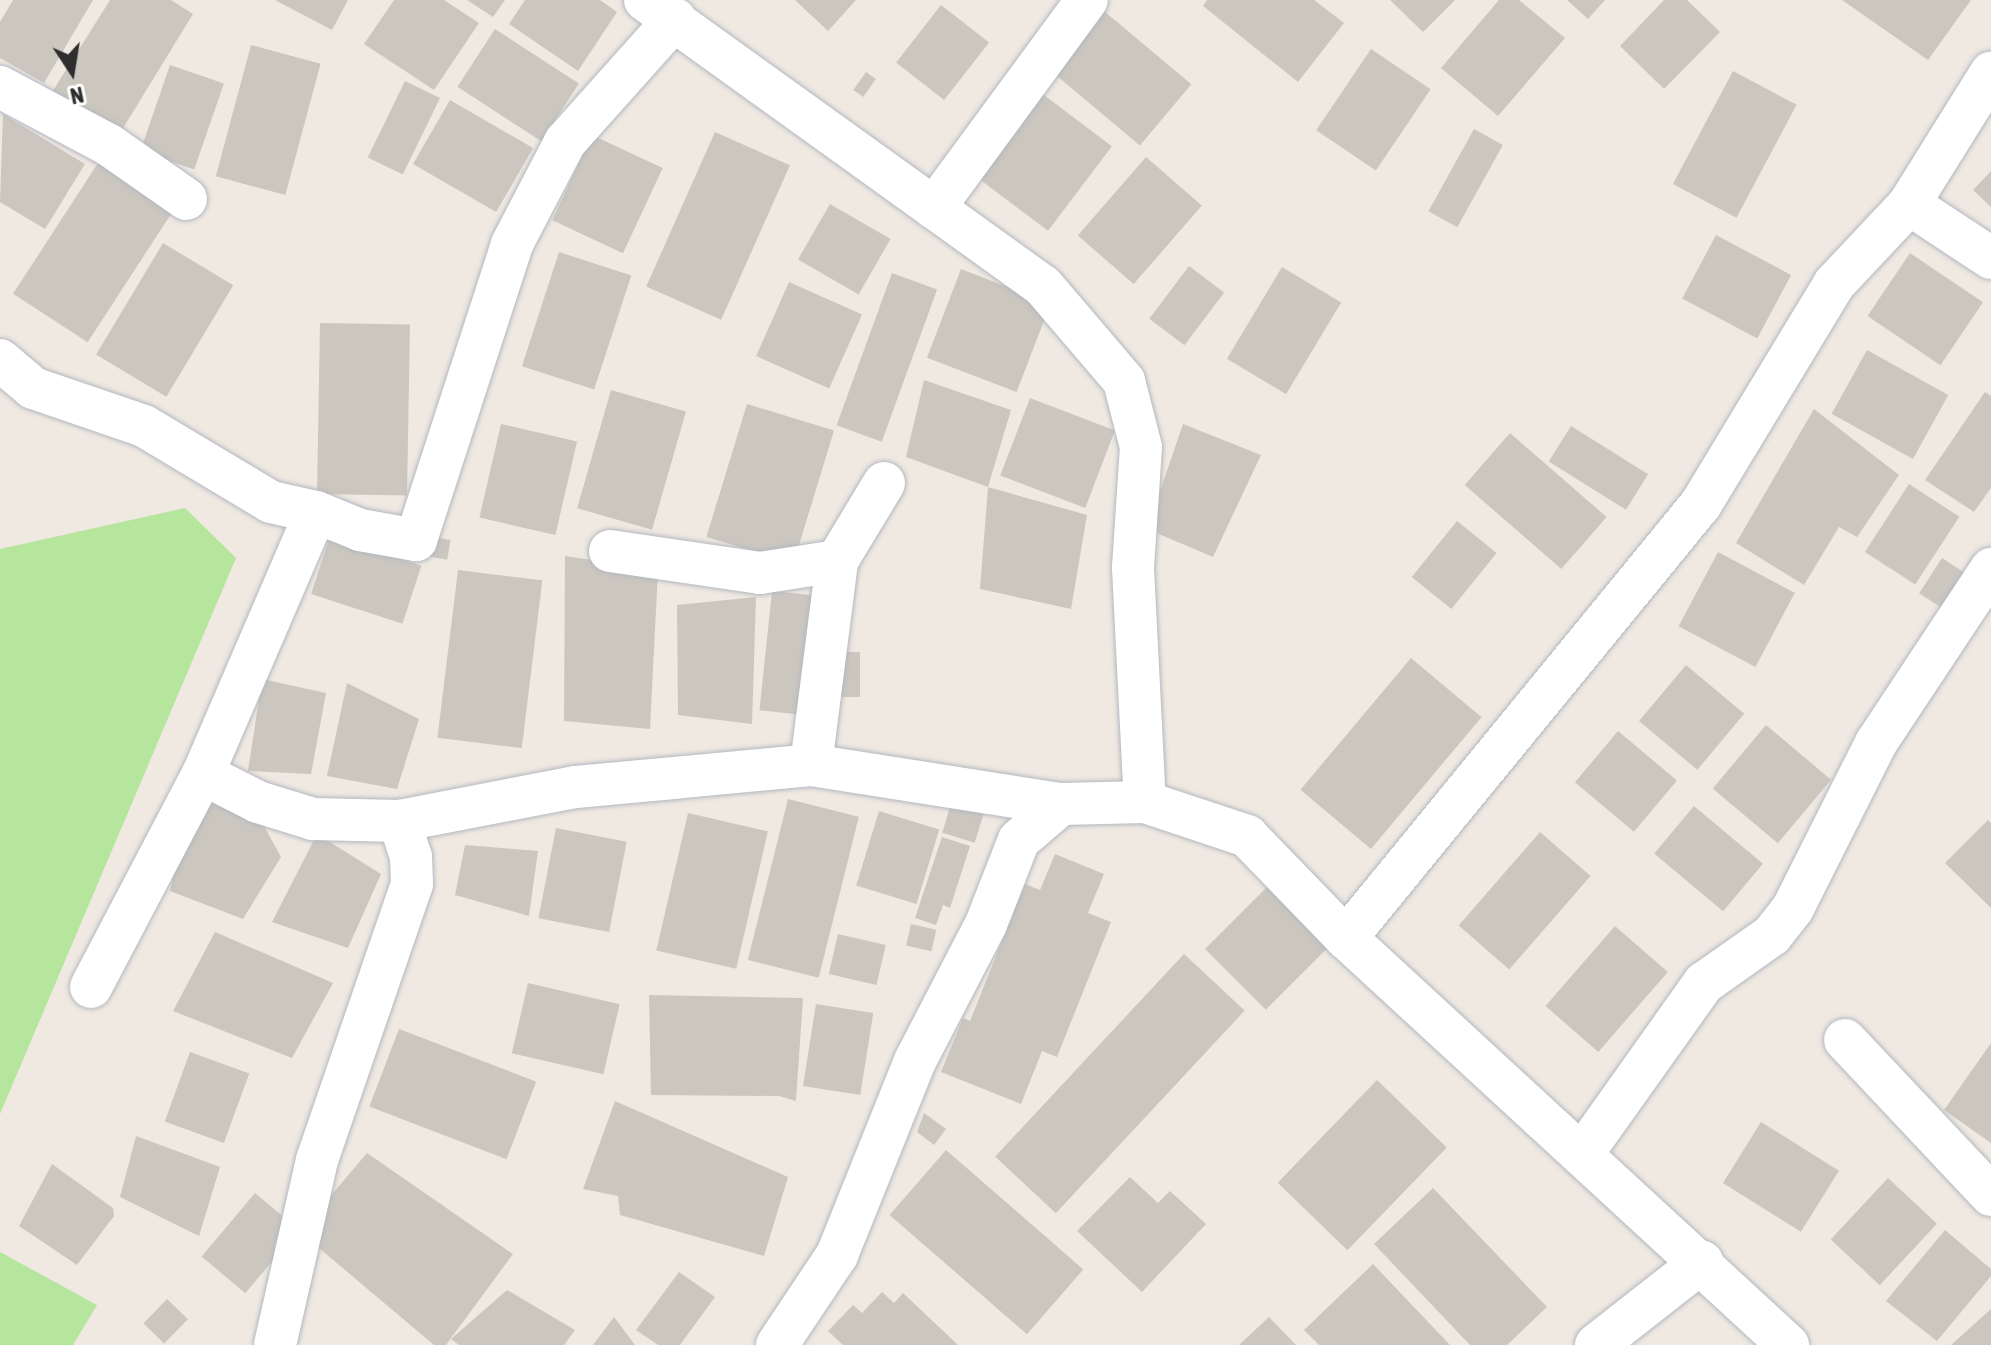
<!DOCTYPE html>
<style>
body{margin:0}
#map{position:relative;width:1991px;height:1345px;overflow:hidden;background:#efe9e1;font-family:"Asap Condensed",sans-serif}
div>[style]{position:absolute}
.green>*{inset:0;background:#b6e59e}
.building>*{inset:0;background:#cbc7bf;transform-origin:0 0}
.roads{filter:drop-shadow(0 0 2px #b4b7c1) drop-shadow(0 0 2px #b4b7c1)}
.minor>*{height:42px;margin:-21px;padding:0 21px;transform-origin:21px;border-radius:21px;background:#fff}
span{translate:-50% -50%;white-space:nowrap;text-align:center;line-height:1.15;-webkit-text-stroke:6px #fff;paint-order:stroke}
.north{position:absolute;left:32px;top:32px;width:80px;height:80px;-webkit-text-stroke:6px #fff;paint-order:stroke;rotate:168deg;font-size:22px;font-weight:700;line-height:32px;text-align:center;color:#2e2e2e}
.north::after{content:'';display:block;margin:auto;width:28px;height:36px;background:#2e2e2e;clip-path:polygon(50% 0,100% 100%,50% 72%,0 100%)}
</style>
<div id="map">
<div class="green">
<div style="clip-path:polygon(185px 508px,236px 558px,0 1114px,0 549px)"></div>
<div style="clip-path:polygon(0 1252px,97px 1305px,73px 1345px,0 1345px)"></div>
</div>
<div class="building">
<div style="clip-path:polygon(13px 0,93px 0,44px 83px,0 58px,0 22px)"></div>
<div style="clip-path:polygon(110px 0,171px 0,193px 14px,117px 138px,49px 97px)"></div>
<div style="clip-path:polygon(275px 0,348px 0,332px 30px)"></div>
<div style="clip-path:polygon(394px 0,444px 0,479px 23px,434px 90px,364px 44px)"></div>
<div style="clip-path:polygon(467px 0,505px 0,493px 17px)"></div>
<div style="clip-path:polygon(525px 0,600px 0,617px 12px,578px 71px,509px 24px)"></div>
<div style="clip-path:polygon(795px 0,856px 0,828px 31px)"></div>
<div style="clip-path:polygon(1207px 0,1314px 0,1344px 23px,1298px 82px,1203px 6px)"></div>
<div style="clip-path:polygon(1390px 0,1455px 0,1423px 32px)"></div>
<div style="clip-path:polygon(1499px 0,1519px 0,1565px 38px,1498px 116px,1441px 68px)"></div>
<div style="clip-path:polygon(1567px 0,1605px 0,1588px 19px)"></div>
<div style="clip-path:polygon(1664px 0,1687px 0,1720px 32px,1664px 89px,1620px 46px)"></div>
<div style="clip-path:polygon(1842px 0,1971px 0,1928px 60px)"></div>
<div style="left:941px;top:5px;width:61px;height:73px;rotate:38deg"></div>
<div style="left:1104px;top:11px;width:114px;height:80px;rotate:40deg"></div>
<div style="left:495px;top:29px;width:100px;height:69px;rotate:33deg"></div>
<div style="left:251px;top:45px;width:72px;height:136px;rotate:15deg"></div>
<div style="left:1371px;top:49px;width:72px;height:98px;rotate:34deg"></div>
<div style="left:170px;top:65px;width:57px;height:91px;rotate:19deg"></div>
<div style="left:1733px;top:71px;width:72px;height:128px;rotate:28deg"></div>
<div style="left:866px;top:72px;width:12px;height:22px;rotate:35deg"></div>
<div style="left:405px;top:81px;width:39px;height:85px;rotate:26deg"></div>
<div style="left:1040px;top:92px;width:90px;height:106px;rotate:37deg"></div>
<div style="left:450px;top:100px;width:96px;height:74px;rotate:30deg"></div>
<div style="clip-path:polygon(3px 114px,85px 164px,45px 229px,0 202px)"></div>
<div style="left:1474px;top:129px;width:33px;height:94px;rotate:29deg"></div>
<div style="left:715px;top:132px;width:82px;height:169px;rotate:24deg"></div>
<div style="left:592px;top:135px;width:78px;height:94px;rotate:25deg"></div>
<div style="left:1146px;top:157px;width:74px;height:104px;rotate:41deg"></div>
<div style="left:98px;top:163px;width:89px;height:156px;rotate:33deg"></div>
<div style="clip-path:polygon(1991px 171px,1991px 207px,1973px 190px)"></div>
<div style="left:830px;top:204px;width:70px;height:64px;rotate:30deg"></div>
<div style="left:1716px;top:235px;width:85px;height:72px;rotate:28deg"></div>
<div style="left:163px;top:243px;width:82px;height:130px;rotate:31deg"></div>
<div style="left:559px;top:252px;width:76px;height:120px;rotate:18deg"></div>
<div style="left:1910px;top:253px;width:88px;height:76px;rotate:34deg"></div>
<div style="left:1189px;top:266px;width:44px;height:66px;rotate:37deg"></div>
<div style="left:1282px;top:267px;width:69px;height:107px;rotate:31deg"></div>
<div style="left:961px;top:269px;width:96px;height:95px;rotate:21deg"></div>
<div style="left:892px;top:273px;width:48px;height:162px;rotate:20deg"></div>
<div style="left:789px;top:282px;width:80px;height:81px;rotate:24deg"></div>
<div style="left:320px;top:323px;width:90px;height:171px;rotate:1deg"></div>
<div style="left:1867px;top:350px;width:93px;height:73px;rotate:29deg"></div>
<div style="clip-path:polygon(924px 380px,1011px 410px,988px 487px,1087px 515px,1071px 609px,980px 589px,988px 487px,906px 457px)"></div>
<div style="left:611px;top:390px;width:78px;height:123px;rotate:16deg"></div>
<div style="clip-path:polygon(1985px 392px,1991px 396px,1991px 488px,1974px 512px,1925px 480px)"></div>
<div style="left:1030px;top:398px;width:91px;height:83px;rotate:21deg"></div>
<div style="left:747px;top:404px;width:91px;height:139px;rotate:17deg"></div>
<div style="clip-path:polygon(1814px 409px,1899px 475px,1857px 537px,1839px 527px,1804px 585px,1736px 543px)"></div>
<div style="left:501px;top:424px;width:78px;height:96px;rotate:13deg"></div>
<div style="clip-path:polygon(1183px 424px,1261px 455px,1213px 557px,1147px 529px)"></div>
<div style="left:1571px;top:426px;width:91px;height:42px;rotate:32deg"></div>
<div style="left:1510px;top:433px;width:128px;height:69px;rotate:41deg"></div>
<div style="left:1909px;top:484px;width:60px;height:81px;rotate:33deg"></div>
<div style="left:1457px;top:521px;width:51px;height:72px;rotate:39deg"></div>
<div style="left:330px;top:536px;width:96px;height:61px;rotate:18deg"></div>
<div style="left:428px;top:536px;width:23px;height:20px;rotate:10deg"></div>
<div style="left:1718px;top:552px;width:87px;height:84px;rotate:28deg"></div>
<div style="clip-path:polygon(565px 556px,658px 570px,650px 729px,564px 721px)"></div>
<div style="left:1942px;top:558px;width:31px;height:42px;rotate:33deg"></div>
<div style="left:458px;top:570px;width:85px;height:169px;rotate:7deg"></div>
<div style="left:772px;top:591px;width:44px;height:120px;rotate:6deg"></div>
<div style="clip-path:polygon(756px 597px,752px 724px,678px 715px,677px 605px)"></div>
<div style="left:838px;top:652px;width:22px;height:45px"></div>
<div style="left:1411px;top:658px;width:92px;height:172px;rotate:40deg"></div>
<div style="left:1686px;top:665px;width:76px;height:73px;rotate:40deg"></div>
<div style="clip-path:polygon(262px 679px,326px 693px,311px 774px,248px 771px)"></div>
<div style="clip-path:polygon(347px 683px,419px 719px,397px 789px,327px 776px)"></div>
<div style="left:1766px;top:725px;width:85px;height:83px;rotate:40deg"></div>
<div style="left:1618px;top:731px;width:77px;height:67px;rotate:40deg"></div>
<div style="clip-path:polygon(192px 795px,258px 815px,281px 857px,243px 919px,170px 891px)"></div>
<div style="left:788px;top:799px;width:73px;height:166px;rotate:14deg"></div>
<div style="left:951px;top:804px;width:34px;height:30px;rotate:17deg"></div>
<div style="left:1694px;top:806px;width:90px;height:62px;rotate:40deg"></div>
<div style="left:879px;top:811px;width:63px;height:78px;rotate:17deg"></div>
<div style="left:688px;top:813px;width:82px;height:141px;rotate:13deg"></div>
<div style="clip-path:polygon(1988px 820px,1991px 823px,1991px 908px,1945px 863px)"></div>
<div style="left:556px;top:828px;width:72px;height:92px;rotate:11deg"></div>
<div style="left:1540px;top:832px;width:67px;height:124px;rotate:41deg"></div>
<div style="clip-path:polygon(317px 834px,381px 874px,348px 948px,272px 922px)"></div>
<div style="clip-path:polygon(942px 837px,970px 846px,950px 908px,943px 905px,936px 925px,915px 918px)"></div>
<div style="clip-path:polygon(465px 845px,538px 851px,529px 916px,455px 895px)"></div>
<div style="clip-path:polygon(1055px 854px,1104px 874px,1088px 913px,1111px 922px,1057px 1057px,1042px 1051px,1021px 1104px,941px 1072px,963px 1018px,970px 1021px,1025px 884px,1040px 890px)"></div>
<div style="left:1268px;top:886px;width:86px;height:89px;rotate:45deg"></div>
<div style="left:911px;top:924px;width:26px;height:22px;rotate:13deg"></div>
<div style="left:1615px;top:926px;width:70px;height:106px;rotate:41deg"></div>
<div style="clip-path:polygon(215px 932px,333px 983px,292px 1058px,173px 1011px)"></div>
<div style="left:838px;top:934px;width:49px;height:41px;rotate:13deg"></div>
<div style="left:1184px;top:954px;width:83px;height:277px;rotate:43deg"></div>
<div style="left:528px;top:983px;width:94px;height:72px;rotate:13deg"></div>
<div style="clip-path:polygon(649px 995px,803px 998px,796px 1101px,779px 1096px,651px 1095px)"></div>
<div style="left:816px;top:1004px;width:58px;height:83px;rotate:9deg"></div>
<div style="left:399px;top:1029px;width:147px;height:83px;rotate:21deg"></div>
<div style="clip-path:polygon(1991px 1043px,1991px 1143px,1944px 1110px)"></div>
<div style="left:190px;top:1052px;width:63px;height:74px;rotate:20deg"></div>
<div style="left:1377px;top:1080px;width:97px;height:143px;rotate:44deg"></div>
<div style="clip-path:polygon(615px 1101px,788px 1177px,764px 1256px,620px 1215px,618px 1196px,583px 1189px)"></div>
<div style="clip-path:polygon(924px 1113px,946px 1129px,934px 1145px,917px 1132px)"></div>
<div style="left:1761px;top:1122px;width:92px;height:72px;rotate:32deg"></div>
<div style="clip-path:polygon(136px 1136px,220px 1167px,199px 1236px,120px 1197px)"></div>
<div style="left:946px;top:1150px;width:182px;height:86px;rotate:41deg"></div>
<div style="clip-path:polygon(367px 1153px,513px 1254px,446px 1345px,434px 1345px,300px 1232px)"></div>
<div style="clip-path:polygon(52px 1164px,113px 1208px,114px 1216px,77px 1265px,19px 1226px)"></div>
<div style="clip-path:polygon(1130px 1177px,1158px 1203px,1170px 1191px,1206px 1224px,1142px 1292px,1077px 1231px)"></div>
<div style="left:1888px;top:1178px;width:67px;height:84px;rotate:43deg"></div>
<div style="clip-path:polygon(1433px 1188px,1547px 1307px,1507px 1345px,1470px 1345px,1374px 1244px)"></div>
<div style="left:255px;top:1193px;width:57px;height:83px;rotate:40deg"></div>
<div style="clip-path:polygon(1945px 1230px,1991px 1269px,1991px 1276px,1937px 1341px,1886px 1301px)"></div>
<div style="clip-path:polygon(1373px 1264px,1450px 1345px,1319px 1345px,1304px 1330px)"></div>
<div style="clip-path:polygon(679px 1272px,715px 1297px,680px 1345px,658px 1345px,636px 1330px)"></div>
<div style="clip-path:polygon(507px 1290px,575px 1330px,564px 1345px,459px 1345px,451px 1339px)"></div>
<div style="clip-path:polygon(882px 1292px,894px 1303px,903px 1293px,958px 1345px,843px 1345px,828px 1331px,853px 1305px,862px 1313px)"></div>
<div style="left:167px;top:1299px;width:29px;height:34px;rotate:44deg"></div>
<div style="clip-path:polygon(1991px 1309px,1991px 1345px,1951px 1345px)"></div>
<div style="clip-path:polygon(614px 1317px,635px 1345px,593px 1345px)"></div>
<div style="clip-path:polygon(1269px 1317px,1296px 1345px,1239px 1345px)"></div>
</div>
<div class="roads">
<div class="minor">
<div style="left:645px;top:0;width:490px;rotate:35.7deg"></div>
<div style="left:1043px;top:286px;width:125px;rotate:49.5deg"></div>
<div style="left:1124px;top:381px;width:68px;rotate:75.6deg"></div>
<div style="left:1141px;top:447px;width:121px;rotate:93.8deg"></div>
<div style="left:1133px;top:568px;width:234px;rotate:87.1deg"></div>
<div style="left:1145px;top:802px;width:108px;rotate:18.4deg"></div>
<div style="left:1247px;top:836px;width:142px;rotate:45.9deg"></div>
<div style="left:1346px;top:938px;width:601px;rotate:42.64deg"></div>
<div style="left:0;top:87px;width:123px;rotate:28deg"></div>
<div style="left:109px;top:145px;width:94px;rotate:35deg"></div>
<div style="left:1909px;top:204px;width:98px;rotate:33.4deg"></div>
<div style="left:934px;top:208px;width:258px;rotate:-53.7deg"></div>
<div style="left:0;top:360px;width:43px;rotate:40.3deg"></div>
<div style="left:33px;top:388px;width:117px;rotate:18.9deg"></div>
<div style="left:144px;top:426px;width:148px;rotate:30.9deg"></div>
<div style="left:271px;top:502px;width:46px;rotate:12.5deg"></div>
<div style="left:316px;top:512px;width:48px;rotate:22.2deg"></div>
<div style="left:360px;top:530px;width:57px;rotate:10.1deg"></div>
<div style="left:416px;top:540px;width:311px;rotate:-72deg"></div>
<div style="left:512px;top:244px;width:115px;rotate:-62.5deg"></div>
<div style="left:565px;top:142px;width:165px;rotate:-48.2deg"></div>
<div style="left:610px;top:551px;width:152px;rotate:8.3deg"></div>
<div style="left:760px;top:573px;width:78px;rotate:-8.9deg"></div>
<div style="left:837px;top:561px;width:91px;rotate:-58.9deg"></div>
<div style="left:811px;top:765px;width:206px;rotate:-82.7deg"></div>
<div style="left:203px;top:774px;width:62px;rotate:27deg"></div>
<div style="left:258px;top:802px;width:58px;rotate:17.2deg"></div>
<div style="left:313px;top:819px;width:86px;rotate:1.3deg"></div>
<div style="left:399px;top:821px;width:180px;rotate:-10.9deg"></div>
<div style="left:576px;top:787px;width:236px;rotate:-5.3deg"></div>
<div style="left:811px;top:765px;width:253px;rotate:8.9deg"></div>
<div style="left:1346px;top:938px;width:561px;rotate:-50.72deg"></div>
<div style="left:1701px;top:504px;width:257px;rotate:-58.8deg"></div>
<div style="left:1834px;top:284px;width:110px;rotate:-46.8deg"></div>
<div style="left:1909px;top:204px;width:155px;rotate:-58deg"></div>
<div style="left:91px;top:987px;width:241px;rotate:-62.3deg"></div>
<div style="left:203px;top:774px;width:285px;rotate:-66.7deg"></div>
<div style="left:1845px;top:1040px;width:213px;rotate:46.7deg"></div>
<div style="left:1583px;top:1153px;width:209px;rotate:-54.6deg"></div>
<div style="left:1704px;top:983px;width:83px;rotate:-35.2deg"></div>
<div style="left:1772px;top:935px;width:34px;rotate:-52deg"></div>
<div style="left:1793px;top:908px;width:185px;rotate:-63.3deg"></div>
<div style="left:1876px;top:743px;width:209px;rotate:-56.5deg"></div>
<div style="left:275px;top:1345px;width:190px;rotate:-77.2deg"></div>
<div style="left:317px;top:1160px;width:292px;rotate:-71deg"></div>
<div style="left:412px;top:884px;width:27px;rotate:-92deg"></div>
<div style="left:411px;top:857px;width:38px;rotate:-108deg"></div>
<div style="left:777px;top:1345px;width:108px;rotate:-56.3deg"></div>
<div style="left:837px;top:1255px;width:209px;rotate:-68.1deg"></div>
<div style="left:915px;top:1061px;width:154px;rotate:-62.6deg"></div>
<div style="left:986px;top:924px;width:90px;rotate:-68.6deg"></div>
<div style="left:1019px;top:840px;width:55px;rotate:-40.6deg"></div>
<div style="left:1061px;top:804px;width:84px;rotate:-1.4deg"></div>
<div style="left:1596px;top:1345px;width:135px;rotate:-38.1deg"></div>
</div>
</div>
<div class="north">N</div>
</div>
